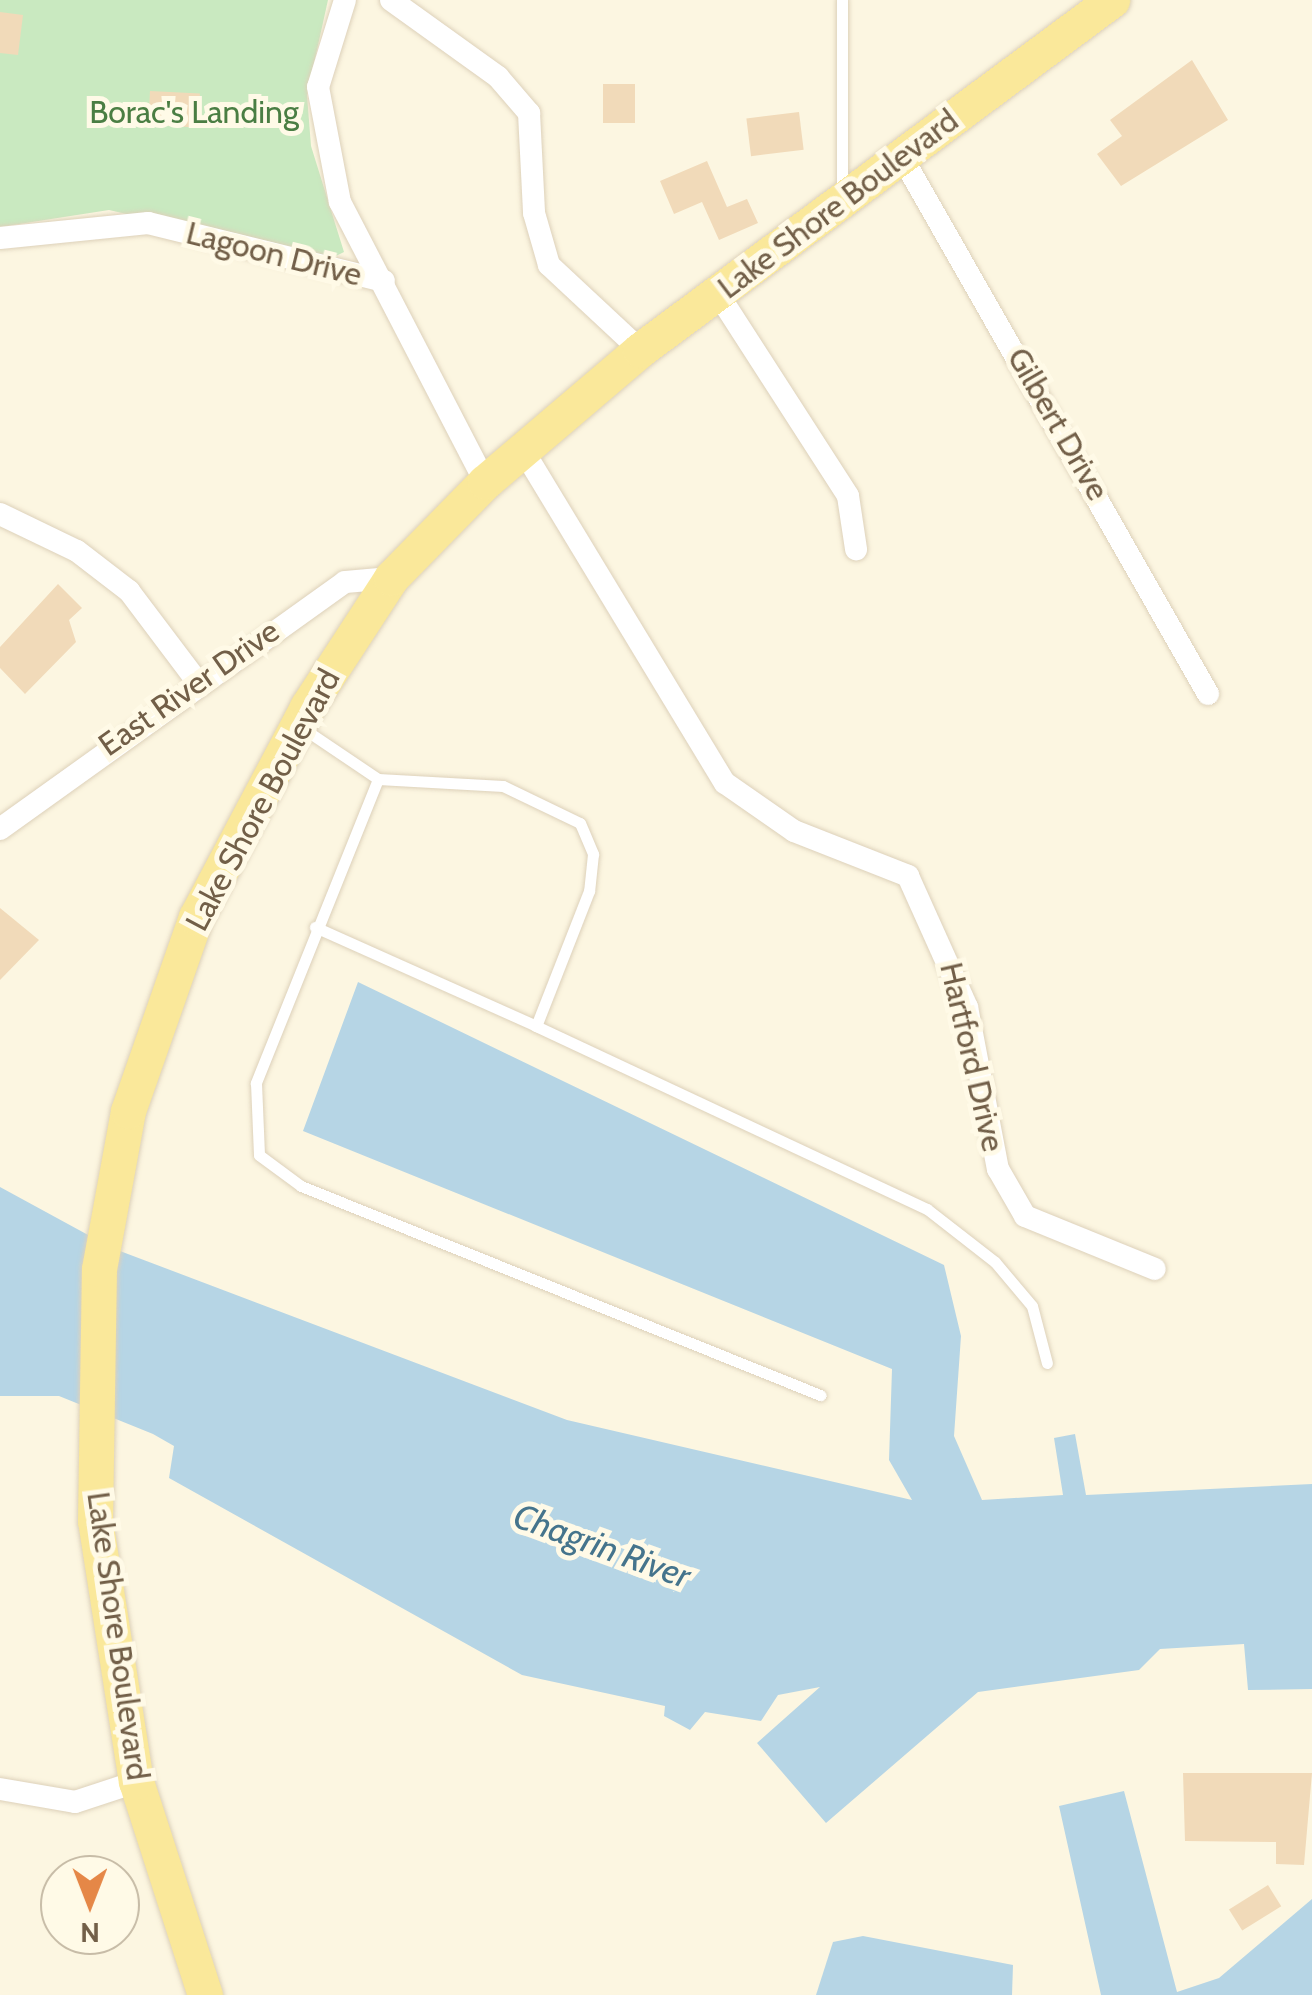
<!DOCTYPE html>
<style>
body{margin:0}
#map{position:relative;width:1312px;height:1995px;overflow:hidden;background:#fcf6e1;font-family:Cabin,sans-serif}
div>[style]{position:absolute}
.green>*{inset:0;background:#c9e9c0}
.water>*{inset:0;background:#b6d5e5}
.building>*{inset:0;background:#f1dab9;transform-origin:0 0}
.roads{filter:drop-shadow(0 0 2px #ddd1ba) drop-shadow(0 0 2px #ddd1ba)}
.lane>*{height:11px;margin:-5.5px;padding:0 5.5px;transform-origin:5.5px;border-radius:5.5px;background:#fff}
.street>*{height:22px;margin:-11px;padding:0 11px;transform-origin:11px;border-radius:11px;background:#fff}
.primary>*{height:35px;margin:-17.5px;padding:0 17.5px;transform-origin:17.5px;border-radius:17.5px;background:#fae89a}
span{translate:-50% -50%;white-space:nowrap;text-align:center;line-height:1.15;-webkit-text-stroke:10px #fffae7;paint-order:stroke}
.park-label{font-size:32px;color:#4a7e43}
.street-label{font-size:32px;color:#725f48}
.water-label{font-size:35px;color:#45748c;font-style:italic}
.north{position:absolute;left:40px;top:1855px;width:100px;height:100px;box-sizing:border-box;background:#fffae7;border:2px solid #c7bca7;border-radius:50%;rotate:180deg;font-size:28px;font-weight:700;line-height:40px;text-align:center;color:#725f48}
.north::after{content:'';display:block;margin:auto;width:35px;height:45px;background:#e58747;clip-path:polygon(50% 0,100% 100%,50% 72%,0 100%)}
</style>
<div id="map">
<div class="green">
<div style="clip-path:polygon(0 0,328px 0,307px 95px,311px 146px,344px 252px,328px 260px,109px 210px,0 227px)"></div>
</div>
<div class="water">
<div style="clip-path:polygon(358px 982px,944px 1265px,961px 1336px,954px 1436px,982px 1500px,1063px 1495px,1054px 1438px,1075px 1434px,1086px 1495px,1312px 1484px,1312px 1689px,1248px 1690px,1244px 1644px,1160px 1649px,1139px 1670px,978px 1692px,826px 1823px,757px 1743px,820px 1687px,778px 1695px,761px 1721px,705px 1712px,690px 1730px,664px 1716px,665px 1706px,522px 1675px,169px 1478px,174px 1446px,153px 1434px,59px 1396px,0 1396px,0 1187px,112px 1248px,567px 1420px,912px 1500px,889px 1460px,892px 1369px,303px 1131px)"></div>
<div style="clip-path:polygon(1124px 1791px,1177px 1992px,1219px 1978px,1312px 1899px,1312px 1995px,1101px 1995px,1059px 1806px)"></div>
<div style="clip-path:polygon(863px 1936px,1013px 1965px,1012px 1995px,816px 1995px,833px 1942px)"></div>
</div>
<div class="building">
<div style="clip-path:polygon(0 12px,23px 15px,18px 55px,0 53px)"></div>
<div style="clip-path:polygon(1192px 60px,1228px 120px,1121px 186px,1097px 154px,1122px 136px,1110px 120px)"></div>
<div style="left:603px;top:84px;width:32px;height:39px"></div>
<div style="left:150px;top:91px;width:50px;height:34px;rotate:3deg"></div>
<div style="left:799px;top:112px;width:38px;height:53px;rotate:83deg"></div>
<div style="clip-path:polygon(707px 161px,727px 207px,747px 199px,758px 223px,719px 240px,702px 202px,674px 214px,660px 181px)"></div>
<div style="clip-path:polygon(58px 584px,82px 608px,69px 620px,76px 642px,25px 694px,0 668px,0 647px)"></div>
<div style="clip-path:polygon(0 908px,39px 940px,0 980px)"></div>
<div style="clip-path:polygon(1183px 1773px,1312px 1773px,1304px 1865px,1276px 1864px,1276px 1842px,1185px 1841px)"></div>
<div style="left:1268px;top:1885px;width:25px;height:46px;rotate:58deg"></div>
</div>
<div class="roads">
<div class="lane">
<div style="left:842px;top:0;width:192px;rotate:90deg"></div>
<div style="left:301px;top:727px;width:93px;rotate:34deg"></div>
<div style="left:378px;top:779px;width:328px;rotate:111.9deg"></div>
<div style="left:256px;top:1083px;width:72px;rotate:87.6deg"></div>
<div style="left:259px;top:1155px;width:52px;rotate:36.4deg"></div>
<div style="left:301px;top:1186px;width:560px;rotate:21.93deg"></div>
<div style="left:378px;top:779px;width:125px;rotate:3.2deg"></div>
<div style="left:503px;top:786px;width:85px;rotate:25.7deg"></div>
<div style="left:580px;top:823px;width:34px;rotate:67deg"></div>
<div style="left:593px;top:854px;width:37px;rotate:96deg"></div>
<div style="left:589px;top:891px;width:145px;rotate:111.4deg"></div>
<div style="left:536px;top:1026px;width:432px;rotate:25.1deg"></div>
<div style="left:927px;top:1209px;width:86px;rotate:37.9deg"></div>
<div style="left:995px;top:1262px;width:57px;rotate:49.9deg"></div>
<div style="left:1032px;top:1306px;width:59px;rotate:75.3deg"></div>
<div style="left:315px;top:927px;width:242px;rotate:24.1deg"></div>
</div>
<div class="street">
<div style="left:345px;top:0;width:91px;rotate:107.2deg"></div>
<div style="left:318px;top:87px;width:117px;rotate:79.2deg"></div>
<div style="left:340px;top:202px;width:315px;rotate:62.6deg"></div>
<div style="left:391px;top:0;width:132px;rotate:35.7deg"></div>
<div style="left:498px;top:77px;width:48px;rotate:49.3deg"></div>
<div style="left:529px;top:113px;width:100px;rotate:87.1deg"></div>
<div style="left:534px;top:213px;width:54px;rotate:73.9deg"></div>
<div style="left:549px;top:265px;width:125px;rotate:43deg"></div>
<div style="left:902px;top:157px;width:618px;rotate:60.32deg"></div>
<div style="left:0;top:238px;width:149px;rotate:-5.8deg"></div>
<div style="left:148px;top:223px;width:243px;rotate:13.8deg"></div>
<div style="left:718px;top:294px;width:240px;rotate:57.2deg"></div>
<div style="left:848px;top:496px;width:54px;rotate:81.4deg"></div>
<div style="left:523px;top:450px;width:389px;rotate:58.8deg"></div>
<div style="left:725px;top:783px;width:84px;rotate:34.8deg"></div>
<div style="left:794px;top:831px;width:123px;rotate:21.5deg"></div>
<div style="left:908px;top:876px;width:144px;rotate:65.8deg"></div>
<div style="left:967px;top:1007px;width:165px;rotate:79.2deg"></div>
<div style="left:998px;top:1169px;width:54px;rotate:60.1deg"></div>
<div style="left:1025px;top:1216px;width:140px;rotate:22.2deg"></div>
<div style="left:0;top:514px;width:85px;rotate:25.7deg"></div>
<div style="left:77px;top:551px;width:66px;rotate:37.6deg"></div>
<div style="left:129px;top:591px;width:111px;rotate:53deg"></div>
<div style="left:0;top:829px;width:424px;rotate:-35.6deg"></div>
<div style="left:345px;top:582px;width:46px;rotate:-5deg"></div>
<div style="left:0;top:1789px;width:76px;rotate:9.8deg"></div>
<div style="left:75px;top:1802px;width:64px;rotate:-18.2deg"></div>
</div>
<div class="primary">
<div style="left:205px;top:1995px;width:224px;rotate:-107.9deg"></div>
<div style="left:136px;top:1782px;width:264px;rotate:-98.9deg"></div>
<div style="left:95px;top:1521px;width:252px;rotate:-89.1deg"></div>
<div style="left:99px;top:1269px;width:161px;rotate:-79.6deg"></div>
<div style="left:128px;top:1111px;width:206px;rotate:-70.7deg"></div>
<div style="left:196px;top:917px;width:238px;rotate:-62.1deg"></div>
<div style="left:307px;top:707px;width:154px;rotate:-56.9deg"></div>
<div style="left:391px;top:578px;width:134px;rotate:-45.6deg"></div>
<div style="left:485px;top:482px;width:204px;rotate:-40.4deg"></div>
<div style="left:640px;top:350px;width:588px;rotate:-36.56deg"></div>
</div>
</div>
<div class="park-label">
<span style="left:194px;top:112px">Borac's Landing</span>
</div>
<div class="street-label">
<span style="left:838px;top:204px;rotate:-37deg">Lake Shore Boulevard</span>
<span style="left:274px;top:254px;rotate:14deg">Lagoon Drive</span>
<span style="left:1058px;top:424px;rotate:60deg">Gilbert Drive</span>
<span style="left:189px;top:688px;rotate:-35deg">East River Drive</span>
<span style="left:263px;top:800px;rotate:-62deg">Lake Shore Boulevard</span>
<span style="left:972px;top:1057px;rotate:77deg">Hartford Drive</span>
<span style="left:118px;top:1636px;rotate:82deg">Lake Shore Boulevard</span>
</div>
<div class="water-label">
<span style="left:602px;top:1546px;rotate:20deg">Chagrin River</span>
</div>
<div class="north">N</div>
</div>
